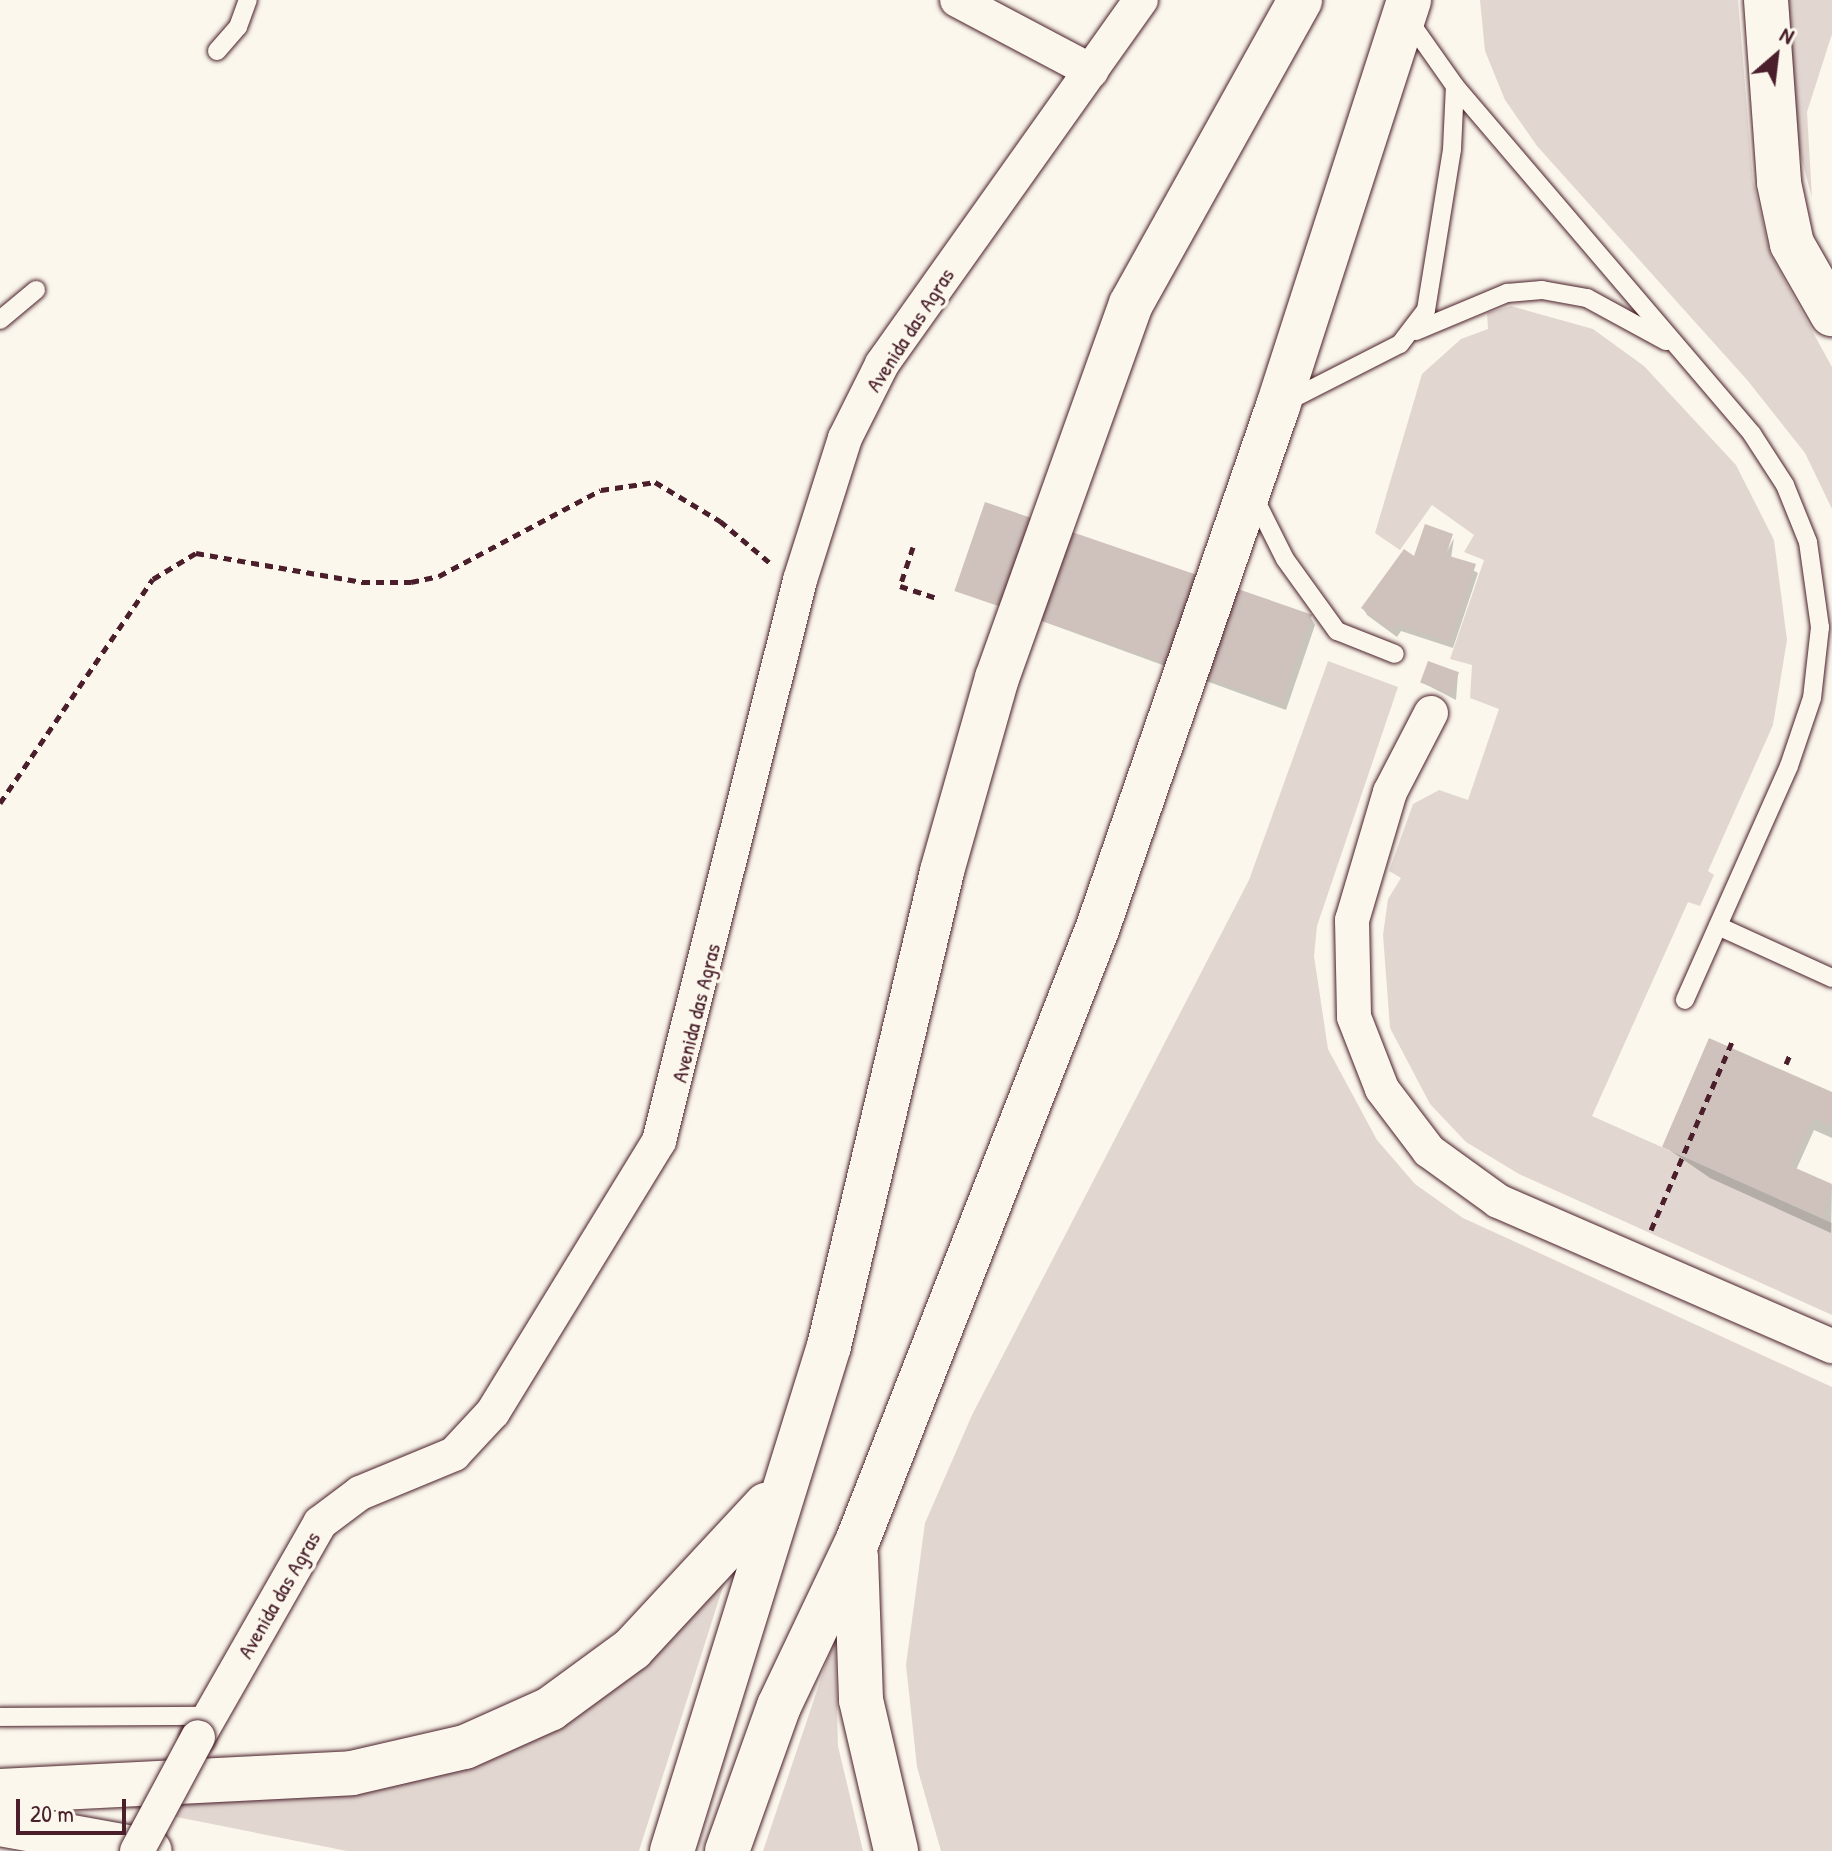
<!DOCTYPE html>
<style>
body{margin:0}
#map{position:relative;width:1832px;height:1851px;overflow:hidden;background:#fbf7ec;font-family:"Patrick Hand",sans-serif}
div>[style]{position:absolute}
.green>*{inset:0;background:#e2d7d0}
.shadow>*{inset:0;background:#0003}
.building>*{inset:0;background:#cfc2bc;transform-origin:0 0}
.path>*{height:5px;margin-top:-2.5px;transform-origin:0;background:repeating-linear-gradient(90deg,#4a1f2b 0 8px,transparent 0 14px)}
.roads{filter:drop-shadow(0 0 2px #4a1f2b) drop-shadow(0 0 2px #4a1f2b)}
.service>*{height:18px;margin:-9px;padding:0 9px;transform-origin:9px;border-radius:9px;background:#fbf7ec}
.minor>*{height:34px;margin:-17px;padding:0 17px;transform-origin:17px;border-radius:17px;background:#fbf7ec}
.motorway>*{height:44px;margin:-22px;padding:0 22px;transform-origin:22px;border-radius:22px;background:#fbf7ec}
.bridges{filter:drop-shadow(0 0 2px #4a1f2b) drop-shadow(0 0 2px #4a1f2b)}
.minor-bridge>*{height:34px;margin:-17px;padding:0 17px;transform-origin:17px;border-radius:17px;background:#fbf7ec}
span{translate:-50% -50%;white-space:nowrap;text-align:center;line-height:1.15;-webkit-text-stroke:7px #fbf7ec;paint-order:stroke}
.street-label{font-size:22px;color:#4a1f2b}
.north{position:absolute;left:1736px;top:16px;width:80px;height:80px;-webkit-text-stroke:6px #fbf7ec;paint-order:stroke;rotate:28deg;font-size:22px;font-weight:700;line-height:32px;text-align:center;color:#4a1f2b}
.north::after{content:'';display:block;margin:auto;width:28px;height:36px;background:#4a1f2b;clip-path:polygon(50% 0,100% 100%,50% 72%,0 100%)}
.scale{position:absolute;left:16px;top:1799px;width:110px;height:36px;box-sizing:border-box;border:4px solid #4a1f2b;border-top:0;padding-left:10px;font-size:24px;line-height:28px;white-space:nowrap;color:#4a1f2b;-webkit-text-stroke:6px #fbf7ec;paint-order:stroke}
</style>
<div id="map">
<div class="green">
<div style="clip-path:polygon(1480px 0,1738px 0,1753px 181px,1770px 254px,1832px 367px,1832px 509px,1805px 453px,1748px 381px,1537px 146px,1505px 100px,1485px 51px)"></div>
<div style="clip-path:polygon(1788px 0,1832px 0,1832px 34px,1807px 112px,1812px 198px,1799px 149px)"></div>
<div style="clip-path:polygon(1511px 306px,1593px 329px,1644px 366px,1736px 465px,1774px 540px,1787px 640px,1773px 725px,1708px 871px,1714px 875px,1700px 906px,1688px 902px,1592px 1116px,1832px 1223px,1832px 1315px,1519px 1174px,1466px 1142px,1430px 1104px,1390px 1028px,1383px 935px,1388px 899px,1401px 878px,1389px 871px,1413px 804px,1439px 790px,1468px 800px,1499px 709px,1470px 698px,1472px 665px,1450px 659px,1484px 560px,1464px 552px,1474px 535px,1432px 505px,1400px 550px,1375px 533px,1422px 374px,1461px 339px,1488px 329px,1487px 313px)"></div>
<div style="clip-path:polygon(1328px 661px,1398px 687px,1317px 926px,1314px 956px,1328px 1049px,1377px 1140px,1415px 1184px,1463px 1218px,1832px 1387px,1832px 1851px,941px 1851px,917px 1767px,906px 1665px,925px 1523px,972px 1415px,1249px 880px)"></div>
<div style="clip-path:polygon(727px 1574px,639px 1851px,347px 1851px,86px 1799px,406px 1779px)"></div>
<div style="clip-path:polygon(835px 1637px,838px 1746px,863px 1851px,763px 1851px)"></div>
</div>
<div class="shadow">
<div style="clip-path:polygon(1452px 535px,1441px 563px,1454px 538px,1451px 558px,1478px 573px,1453px 648px,1401px 631px,1397px 637px,1367px 615px,1363px 608px)"></div>
<div style="clip-path:polygon(957px 590px,1311px 618px,1315px 625px,1286px 710px)"></div>
<div style="clip-path:polygon(1458px 674px,1456px 700px,1423px 683px)"></div>
<div style="clip-path:polygon(1832px 1094px,1832px 1138px,1814px 1130px,1796px 1170px,1832px 1186px,1831px 1233px,1710px 1178px,1665px 1147px)"></div>
</div>
<div class="building">
<div style="left:985px;top:502px;width:346px;height:94px;rotate:19deg"></div>
<div style="clip-path:polygon(1425px 524px,1453px 534px,1446px 555px,1476px 564px,1450px 642px,1397px 625px,1392px 631px,1361px 608px,1404px 549px,1414px 556px)"></div>
<div style="left:1428px;top:661px;width:33px;height:23px;rotate:20deg"></div>
<div style="clip-path:polygon(1709px 1038px,1832px 1092px,1832px 1127px,1813px 1118px,1791px 1166px,1832px 1184px,1823px 1218px,1662px 1147px)"></div>
</div>
<div class="path">
<div style="left:913px;top:547px;width:41px;rotate:108.4deg"></div>
<div style="left:900px;top:586px;width:39px;rotate:18deg"></div>
<div style="left:0;top:803px;width:271px;rotate:-55.7deg"></div>
<div style="left:153px;top:579px;width:50px;rotate:-31.2deg"></div>
<div style="left:196px;top:553px;width:169px;rotate:9.9deg"></div>
<div style="left:362px;top:582px;width:49px"></div>
<div style="left:411px;top:582px;width:29px;rotate:-12deg"></div>
<div style="left:439px;top:576px;width:183px;rotate:-28deg"></div>
<div style="left:601px;top:490px;width:55px;rotate:-8.4deg"></div>
<div style="left:655px;top:482px;width:76px;rotate:31deg"></div>
<div style="left:720px;top:521px;width:64px;rotate:39.9deg"></div>
<div style="left:1786px;top:1064px;width:13px;rotate:-67deg"></div>
<div style="left:1651px;top:1230px;width:207px;rotate:-66.7deg"></div>
</div>
<div class="roads">
<div class="service">
<div style="left:217px;top:51px;width:32px;rotate:-49deg"></div>
<div style="left:238px;top:27px;width:29px;rotate:-70deg"></div>
<div style="left:1455px;top:86px;width:458px;rotate:49.5deg"></div>
<div style="left:1752px;top:434px;width:61px;rotate:57.1deg"></div>
<div style="left:1785px;top:485px;width:61px;rotate:68deg"></div>
<div style="left:1808px;top:542px;width:86px;rotate:82deg"></div>
<div style="left:1820px;top:627px;width:71px;rotate:96.4deg"></div>
<div style="left:1812px;top:698px;width:72px;rotate:108.7deg"></div>
<div style="left:1789px;top:766px;width:256px;rotate:114deg"></div>
<div style="left:0;top:320px;width:47px;rotate:-39.8deg"></div>
<div style="left:1416px;top:331px;width:99px;rotate:-22.7deg"></div>
<div style="left:1507px;top:293px;width:35px;rotate:-5deg"></div>
<div style="left:1542px;top:290px;width:46px;rotate:10.1deg"></div>
<div style="left:1587px;top:298px;width:90px;rotate:28.6deg"></div>
<div style="left:1284px;top:403px;width:130px;rotate:-27deg"></div>
<div style="left:1400px;top:344px;width:43px;rotate:-52.6deg"></div>
<div style="left:1426px;top:310px;width:163px;rotate:-80.8deg"></div>
<div style="left:1452px;top:149px;width:63px;rotate:-87.3deg"></div>
<div style="left:1455px;top:86px;width:83px;rotate:-125.2deg"></div>
<div style="left:1254px;top:497px;width:69px;rotate:63.4deg"></div>
<div style="left:1285px;top:559px;width:89px;rotate:54.2deg"></div>
<div style="left:1337px;top:631px;width:62px;rotate:21.6deg"></div>
<div style="left:1718px;top:926px;width:125px;rotate:24.5deg"></div>
<div style="left:0;top:1717px;width:209px;rotate:-0.3deg"></div>
</div>
<div class="minor">
<div style="left:957px;top:0;width:152px;rotate:27.9deg"></div>
<div style="left:1431px;top:713px;width:89px;rotate:117.4deg"></div>
<div style="left:1390px;top:792px;width:134px;rotate:106.5deg"></div>
<div style="left:1352px;top:920px;width:97px;rotate:88.8deg"></div>
<div style="left:1354px;top:1017px;width:77px;rotate:68.7deg"></div>
<div style="left:1382px;top:1089px;width:78px;rotate:52.8deg"></div>
<div style="left:1429px;top:1151px;width:85px;rotate:35.9deg"></div>
<div style="left:1498px;top:1201px;width:364px;rotate:23.5deg"></div>
<div style="left:198px;top:1737px;width:246px;rotate:-60.3deg"></div>
<div style="left:320px;top:1523px;width:50px;rotate:-36.9deg"></div>
<div style="left:360px;top:1493px;width:102px;rotate:-22.5deg"></div>
<div style="left:454px;top:1454px;width:57px;rotate:-47.1deg"></div>
<div style="left:493px;top:1412px;width:318px;rotate:-58.5deg"></div>
<div style="left:659px;top:1141px;width:578px;rotate:-75.89deg"></div>
<div style="left:800px;top:580px;width:149px;rotate:-72.4deg"></div>
<div style="left:845px;top:438px;width:83px;rotate:-63.4deg"></div>
<div style="left:882px;top:364px;width:447px;rotate:-54.6deg"></div>
</div>
<div class="motorway">
<div style="left:1766px;top:0;width:183px;rotate:85.9deg"></div>
<div style="left:1779px;top:183px;width:62px;rotate:78deg"></div>
<div style="left:1792px;top:244px;width:81px;rotate:60.3deg"></div>
<div style="left:856px;top:1556px;width:144px;rotate:88deg"></div>
<div style="left:861px;top:1700px;width:155px;rotate:76.9deg"></div>
<div style="left:0;top:1791px;width:352px;rotate:-2.9deg"></div>
<div style="left:352px;top:1773px;width:116px;rotate:-13deg"></div>
<div style="left:465px;top:1747px;width:93px;rotate:-24.1deg"></div>
<div style="left:550px;top:1709px;width:102px;rotate:-36.2deg"></div>
<div style="left:632px;top:1649px;width:197px;rotate:-47.1deg"></div>
<div style="left:0;top:1824px;width:152px;rotate:10.2deg"></div>
<div style="left:672px;top:1851px;width:529px;rotate:-72.73deg"></div>
<div style="left:829px;top:1346px;width:488px;rotate:-76.6deg"></div>
<div style="left:942px;top:871px;width:201px;rotate:-74.1deg"></div>
<div style="left:997px;top:678px;width:397px;rotate:-70.3deg"></div>
<div style="left:1131px;top:304px;width:348px;rotate:-60.9deg"></div>
<div style="left:727px;top:1851px;width:154px;rotate:-70.3deg"></div>
<div style="left:779px;top:1706px;width:182px;rotate:-64.6deg"></div>
<div style="left:857px;top:1542px;width:661px;rotate:-68.6deg"></div>
<div style="left:1098px;top:927px;width:551px;rotate:-70.94deg"></div>
<div style="left:1278px;top:406px;width:427px;rotate:-72.1deg"></div>
</div>
</div>
<div class="bridges">
<div class="minor-bridge">
<div style="left:137px;top:1851px;width:129px;rotate:-61.8deg"></div>
</div>
</div>
<div class="street-label">
<span style="left:910px;top:330px;rotate:-57deg">Avenida das Agras</span>
<span style="left:696px;top:1013px;rotate:-76deg">Avenida das Agras</span>
<span style="left:279px;top:1595px;rotate:-60deg">Avenida das Agras</span>
</div>
<div class="north">N</div>
<div class="scale">20 m</div>
</div>
